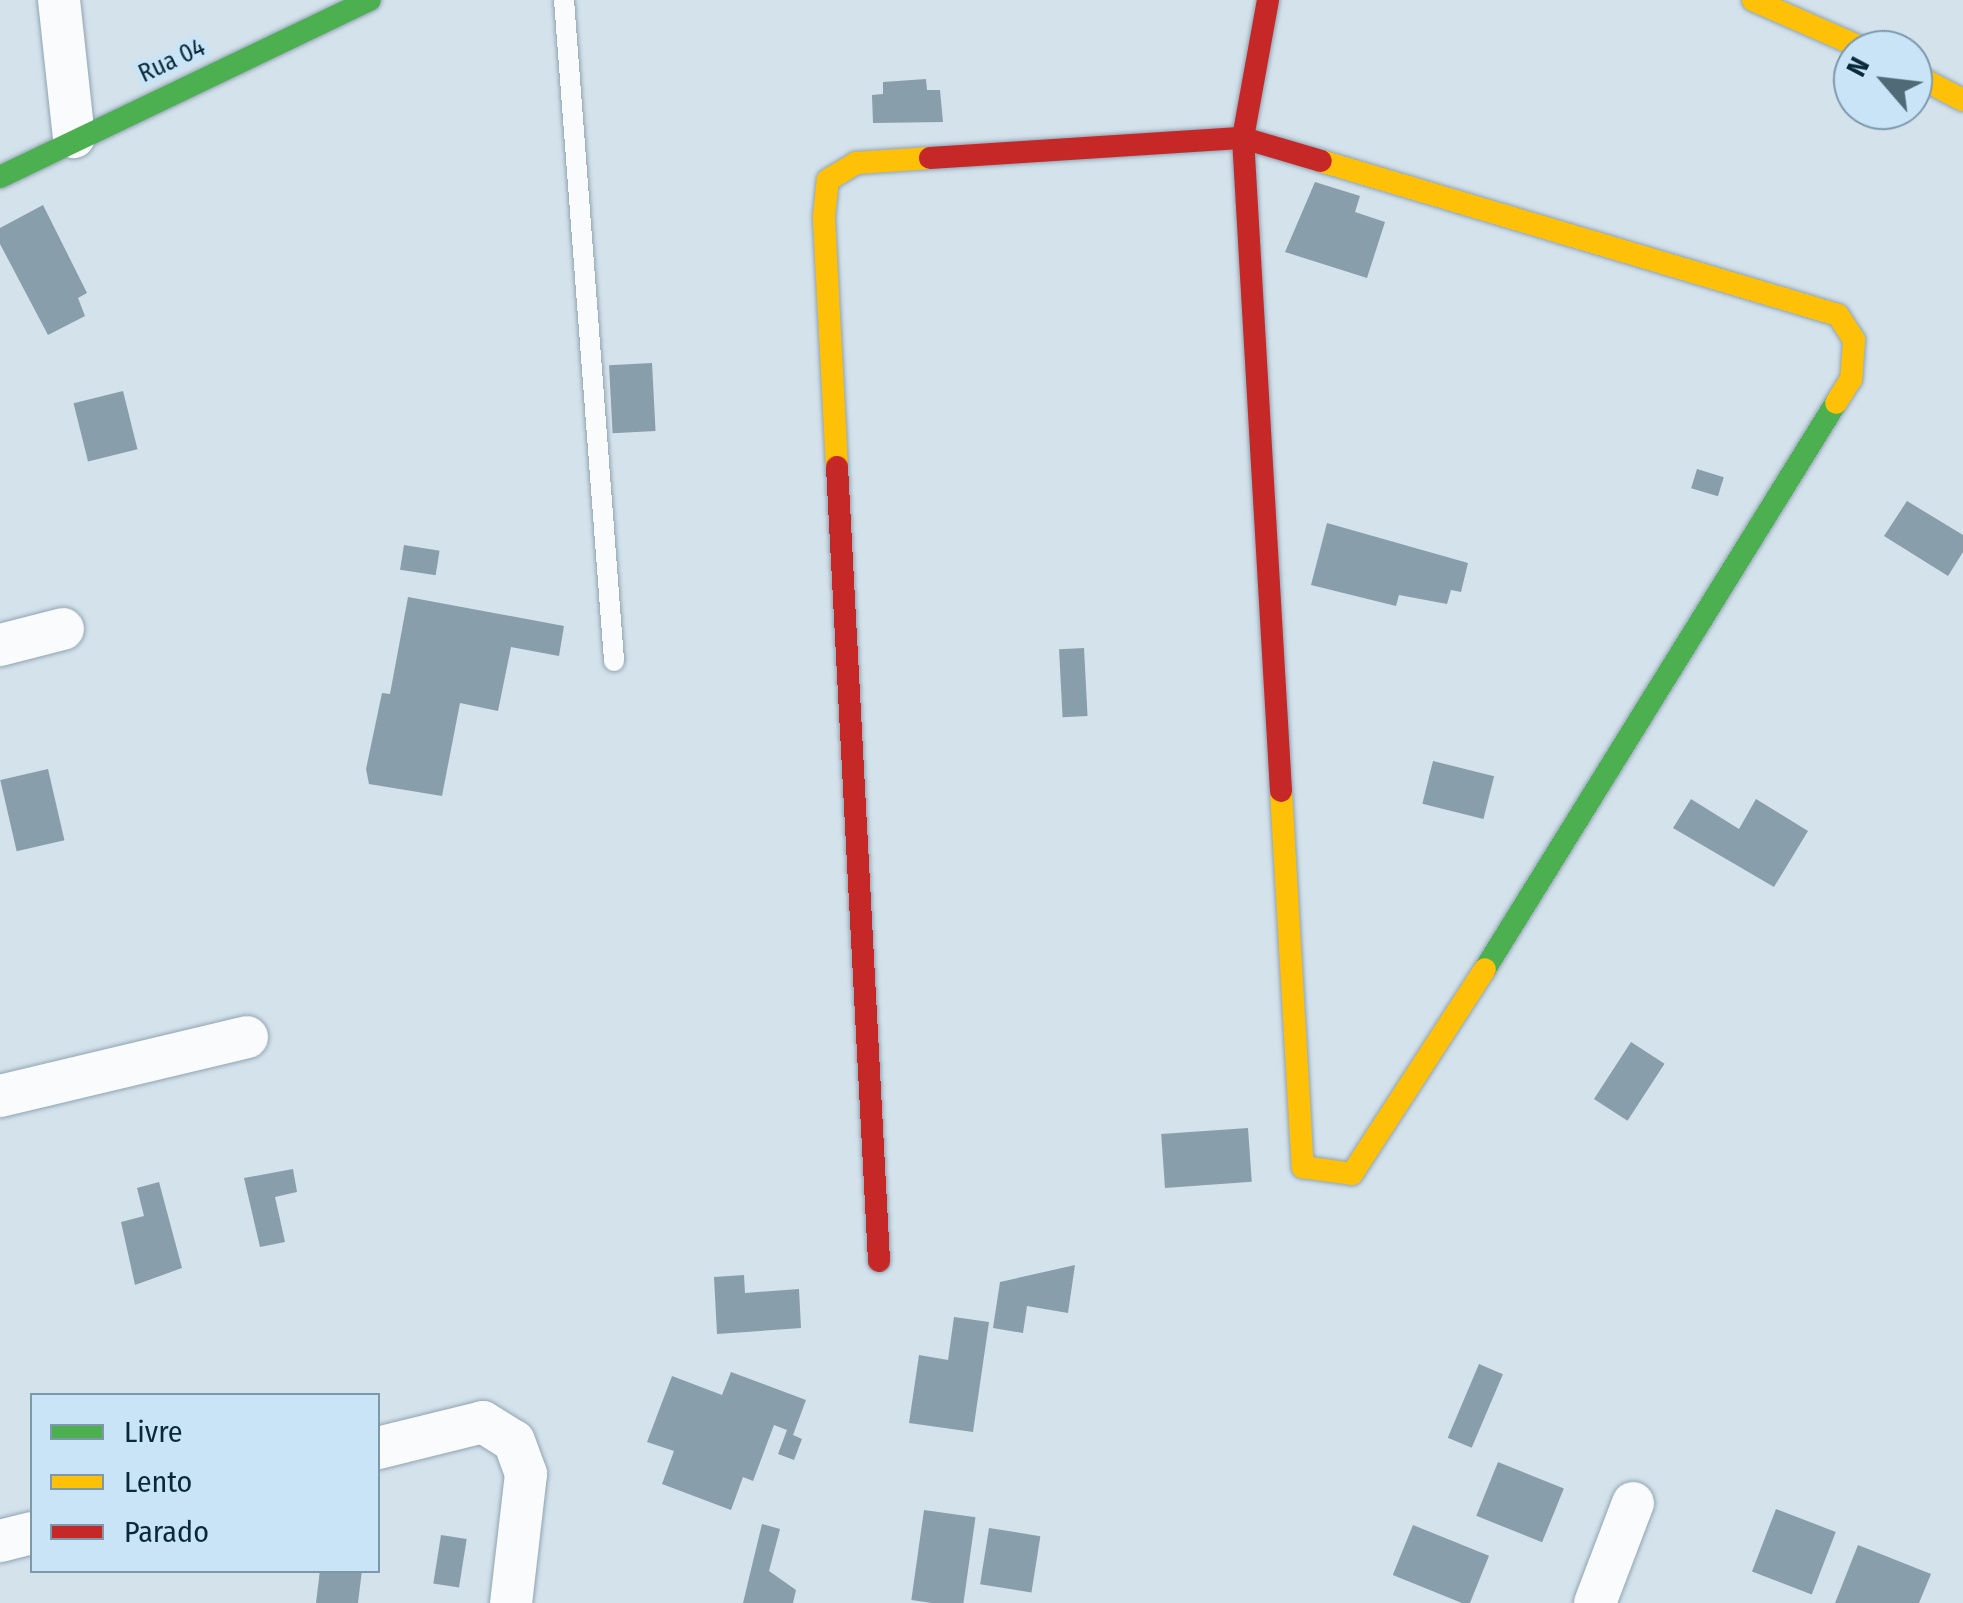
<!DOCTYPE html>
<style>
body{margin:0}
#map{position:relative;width:1963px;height:1603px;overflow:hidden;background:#d4e2ec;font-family:"Fira Sans Condensed",sans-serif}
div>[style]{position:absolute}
.building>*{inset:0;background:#899eab;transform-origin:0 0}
.roads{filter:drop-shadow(0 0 2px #90a4b1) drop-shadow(0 0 2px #90a4b1)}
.lane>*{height:20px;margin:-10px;padding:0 10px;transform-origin:10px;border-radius:10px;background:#f9fbfc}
.street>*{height:42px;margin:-21px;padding:0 21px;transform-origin:21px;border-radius:21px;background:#f9fbfc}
.fast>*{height:22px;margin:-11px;padding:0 11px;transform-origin:11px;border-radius:11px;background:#4caf50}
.slow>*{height:22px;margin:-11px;padding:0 11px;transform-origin:11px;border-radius:11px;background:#ffc107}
.jam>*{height:22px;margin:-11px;padding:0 11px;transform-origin:11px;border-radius:11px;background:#c62828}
span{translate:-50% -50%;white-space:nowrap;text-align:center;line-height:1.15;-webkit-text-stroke:10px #c9e4f6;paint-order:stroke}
.street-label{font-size:25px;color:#09293a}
.legend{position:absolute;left:30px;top:1393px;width:350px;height:180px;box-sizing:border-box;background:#c9e4f6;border:2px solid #7c99ab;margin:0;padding:12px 18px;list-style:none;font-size:30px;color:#09293a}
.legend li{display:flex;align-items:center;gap:20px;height:50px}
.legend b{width:50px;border:2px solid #7c99ab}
.north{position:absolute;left:1833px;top:30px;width:100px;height:100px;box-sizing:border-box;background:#c9e4f6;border:2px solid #7c99ab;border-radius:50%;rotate:298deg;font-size:28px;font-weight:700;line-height:40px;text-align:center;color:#09293a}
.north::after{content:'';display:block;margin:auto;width:35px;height:45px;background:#506a78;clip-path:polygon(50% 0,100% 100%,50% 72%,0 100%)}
</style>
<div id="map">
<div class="building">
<div style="clip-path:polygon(926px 79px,927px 90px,940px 90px,943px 122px,873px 123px,872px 95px,883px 94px,883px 82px)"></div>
<div style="clip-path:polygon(1315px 182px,1360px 196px,1355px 212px,1385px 222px,1367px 278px,1285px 252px)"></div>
<div style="clip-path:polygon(43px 205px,87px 293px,78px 298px,85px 316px,48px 335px,0 244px,0 228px)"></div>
<div style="left:652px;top:363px;width:68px;height:43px;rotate:87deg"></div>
<div style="left:123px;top:391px;width:60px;height:51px;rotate:76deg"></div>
<div style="left:1697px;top:469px;width:28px;height:20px;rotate:17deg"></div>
<div style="clip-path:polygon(1907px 501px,1963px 535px,1963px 552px,1948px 576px,1884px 536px)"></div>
<div style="clip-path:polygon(1327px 523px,1468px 563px,1461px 592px,1451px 590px,1447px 604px,1399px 595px,1396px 606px,1311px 585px)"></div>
<div style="left:404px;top:545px;width:36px;height:25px;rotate:9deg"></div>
<div style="clip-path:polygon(408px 597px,564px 626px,559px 656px,511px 647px,498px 711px,460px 703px,442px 796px,369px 784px,366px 769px,382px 693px,390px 694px)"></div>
<div style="left:1084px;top:648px;width:68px;height:25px;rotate:87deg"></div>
<div style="left:1433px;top:761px;width:63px;height:44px;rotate:14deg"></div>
<div style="left:48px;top:769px;width:73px;height:49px;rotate:77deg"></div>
<div style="clip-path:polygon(1691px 799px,1739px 829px,1756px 799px,1808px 831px,1774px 887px,1673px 828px)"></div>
<div style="left:1631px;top:1042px;width:40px;height:68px;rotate:33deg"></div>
<div style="left:1248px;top:1128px;width:54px;height:87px;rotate:86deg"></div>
<div style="clip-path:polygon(293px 1169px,297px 1192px,275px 1197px,285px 1242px,260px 1247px,244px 1178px)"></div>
<div style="clip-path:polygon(159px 1182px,182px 1268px,135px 1285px,121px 1222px,144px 1216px,137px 1188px)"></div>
<div style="clip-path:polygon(1075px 1265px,1068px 1313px,1027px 1306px,1023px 1333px,993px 1328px,1000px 1282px)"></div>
<div style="clip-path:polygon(744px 1275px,745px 1293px,799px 1289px,801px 1328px,717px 1334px,714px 1277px)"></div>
<div style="clip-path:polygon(954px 1317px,989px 1322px,973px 1432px,909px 1423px,919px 1355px,948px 1360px)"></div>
<div style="left:1479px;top:1364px;width:26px;height:80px;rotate:23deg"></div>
<div style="clip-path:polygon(731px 1372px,806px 1400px,793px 1435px,802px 1439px,794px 1460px,778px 1454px,787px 1430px,774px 1425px,753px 1481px,743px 1477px,731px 1510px,662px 1484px,674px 1451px,647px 1442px,672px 1376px,722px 1395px)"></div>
<div style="left:1498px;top:1462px;width:71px;height:58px;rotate:22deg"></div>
<div style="left:1776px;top:1509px;width:64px;height:67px;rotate:21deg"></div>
<div style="left:924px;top:1510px;width:52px;height:91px;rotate:8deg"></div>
<div style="clip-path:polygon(762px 1524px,780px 1529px,769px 1571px,796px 1590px,793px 1603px,743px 1603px)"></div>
<div style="left:1413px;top:1525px;width:82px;height:54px;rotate:22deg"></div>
<div style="left:989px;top:1528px;width:52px;height:57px;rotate:9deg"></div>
<div style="left:441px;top:1535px;width:26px;height:49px;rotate:9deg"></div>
<div style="clip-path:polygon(1858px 1545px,1931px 1574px,1919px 1603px,1835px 1603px)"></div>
<div style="clip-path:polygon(320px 1570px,362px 1570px,358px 1603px,316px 1603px)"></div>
</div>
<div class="roads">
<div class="lane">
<div style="left:564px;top:0;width:663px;rotate:85.67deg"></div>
</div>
<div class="street">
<div style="left:59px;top:0;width:138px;rotate:83.8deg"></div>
<div style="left:0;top:645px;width:65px;rotate:-14.3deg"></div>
<div style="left:0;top:1096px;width:254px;rotate:-13.4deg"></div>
<div style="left:378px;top:1448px;width:108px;rotate:-13.9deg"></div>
<div style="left:483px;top:1422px;width:36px;rotate:32deg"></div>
<div style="left:514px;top:1441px;width:35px;rotate:70deg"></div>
<div style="left:526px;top:1474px;width:130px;rotate:96.6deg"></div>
<div style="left:0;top:1541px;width:33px;rotate:-14deg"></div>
<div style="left:1595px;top:1603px;width:107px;rotate:-69.2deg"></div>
</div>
<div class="fast">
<div style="left:0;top:177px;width:410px;rotate:-25.6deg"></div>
<div style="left:1485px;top:969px;width:666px;rotate:-58.2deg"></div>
</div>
<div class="slow">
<div style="left:1753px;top:0;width:124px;rotate:23.7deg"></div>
<div style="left:1913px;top:74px;width:56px;rotate:27.5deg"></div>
<div style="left:1321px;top:161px;width:539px;rotate:16.59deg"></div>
<div style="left:1838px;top:315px;width:30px;rotate:57deg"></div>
<div style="left:1854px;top:340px;width:39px;rotate:94deg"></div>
<div style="left:1851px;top:379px;width:28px;rotate:122deg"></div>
<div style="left:837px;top:467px;width:251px;rotate:-93deg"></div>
<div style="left:824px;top:216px;width:36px;rotate:-84deg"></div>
<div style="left:828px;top:180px;width:33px;rotate:-31deg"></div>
<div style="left:856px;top:163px;width:74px;rotate:-3.9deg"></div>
<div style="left:1281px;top:791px;width:377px;rotate:86.7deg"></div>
<div style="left:1303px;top:1167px;width:49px;rotate:8.1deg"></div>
<div style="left:1352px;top:1174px;width:244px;rotate:-57deg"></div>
</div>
<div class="jam">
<div style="left:1268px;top:0;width:140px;rotate:100.3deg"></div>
<div style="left:1243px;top:138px;width:654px;rotate:86.67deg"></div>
<div style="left:930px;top:158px;width:314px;rotate:-3.7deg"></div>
<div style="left:1243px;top:138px;width:81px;rotate:16.4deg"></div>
<div style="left:837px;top:467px;width:795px;rotate:86.97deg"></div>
</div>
</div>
<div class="street-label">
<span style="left:172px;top:61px;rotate:-25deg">Rua 04</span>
</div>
<ul class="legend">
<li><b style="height:12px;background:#4caf50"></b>Livre</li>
<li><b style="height:12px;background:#ffc107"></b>Lento</li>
<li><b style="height:12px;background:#c62828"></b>Parado</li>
</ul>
<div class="north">N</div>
</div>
